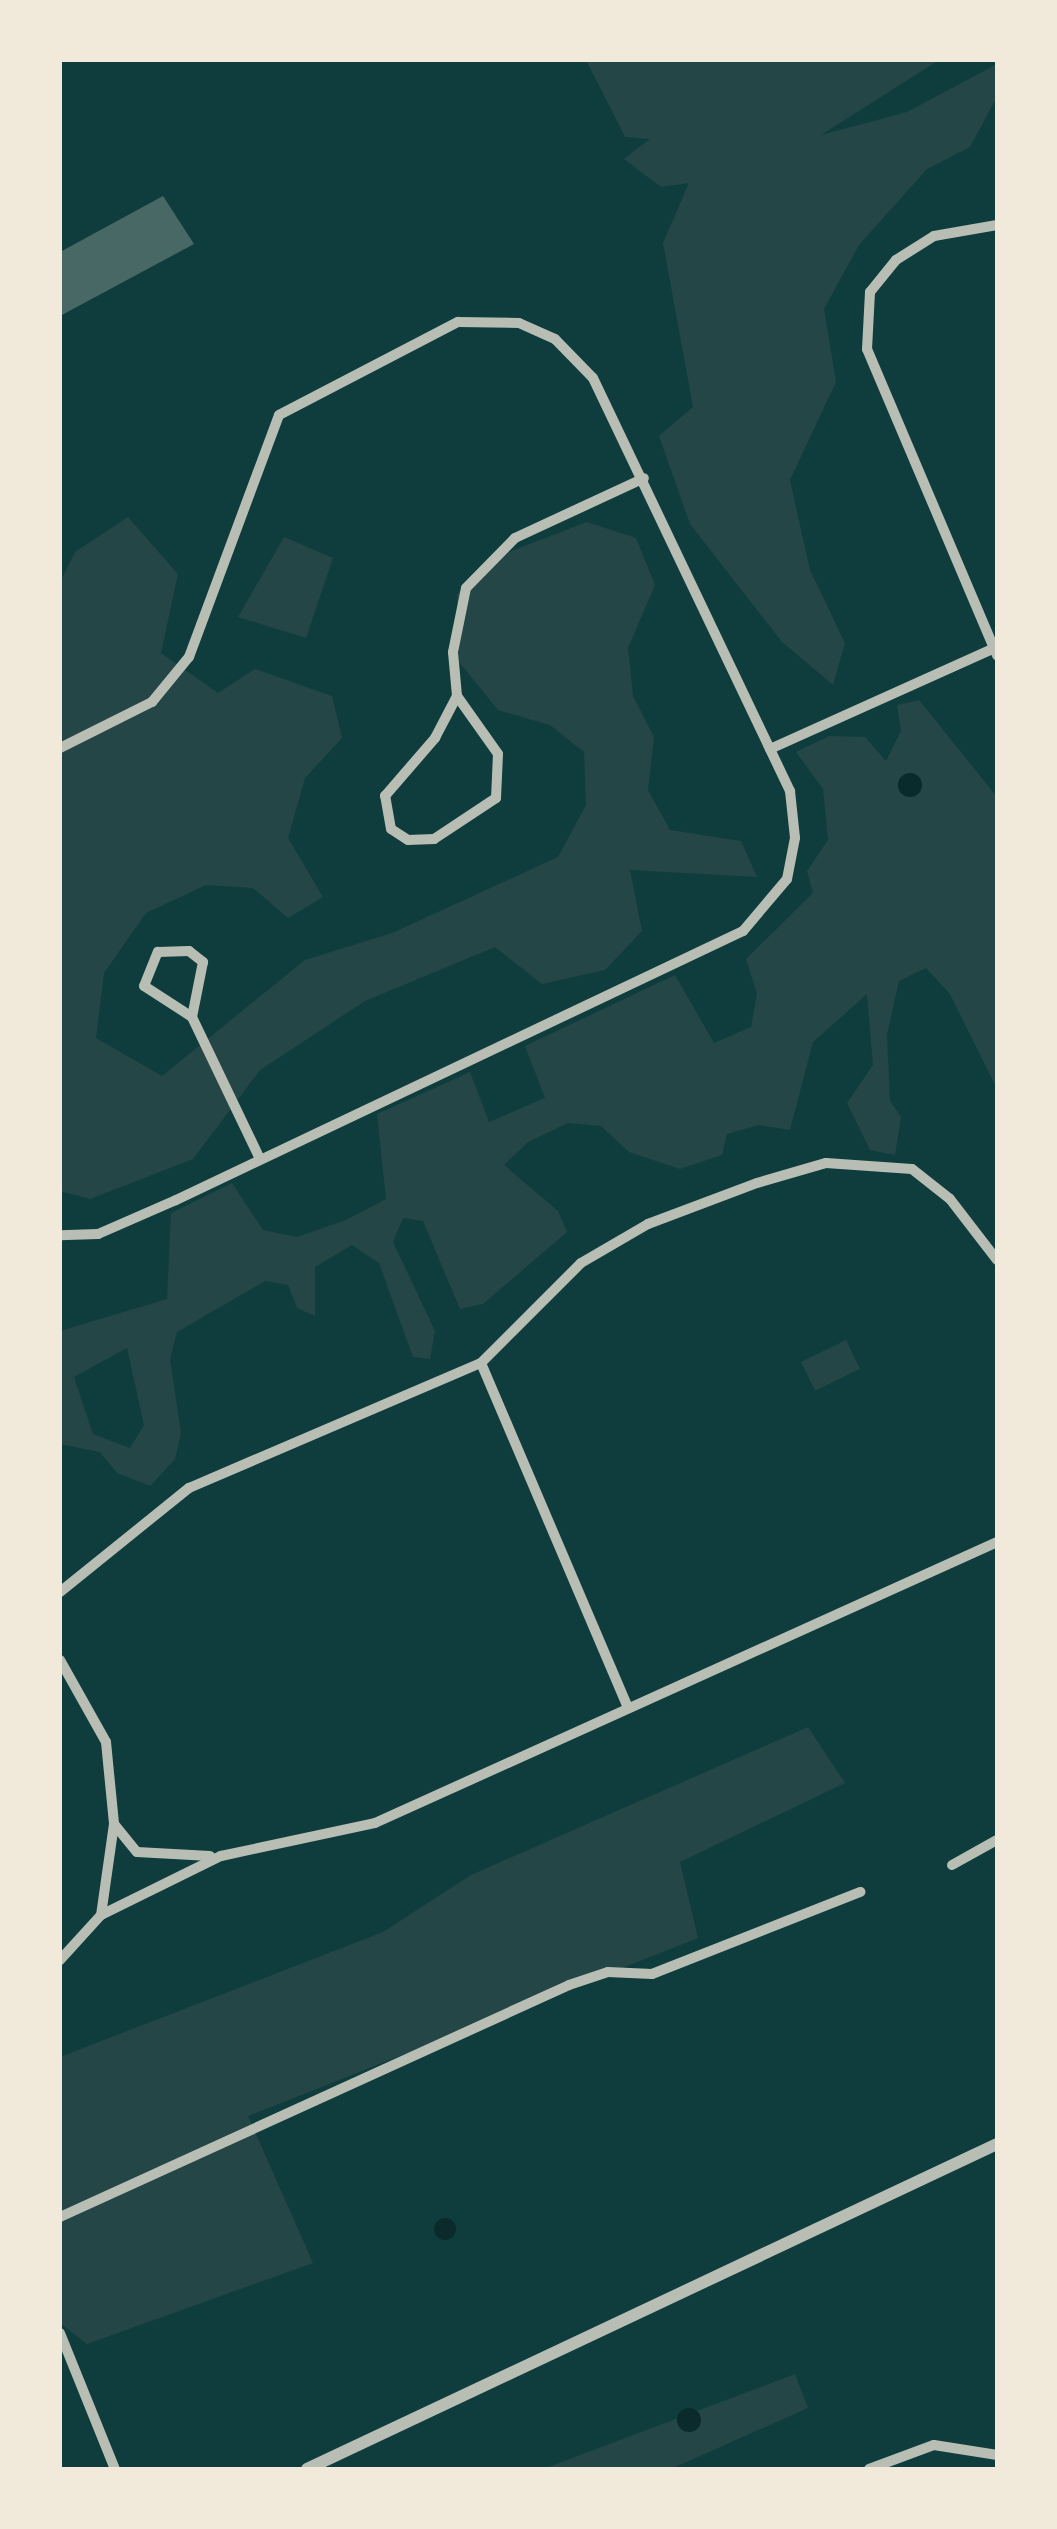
<!DOCTYPE html>
<style>
body{margin:0}
#map{position:relative;width:1057px;height:2529px;overflow:hidden;background:#0f3d3e;font-family:"Work Sans",sans-serif}
div>[style]{position:absolute}
.green>*{inset:0;background:#244646;transform-origin:0 0}
.water>*{inset:0;background:#0a2a2b}
.round{border-radius:50%}
.building>*{inset:0;background:#486865}
.minor>*{height:10px;margin:-5px;padding:0 5px;transform-origin:5px;border-radius:5px;background:#b8beb3}
.tertiary>*{height:12px;margin:-6px;padding:0 6px;transform-origin:6px;border-radius:6px;background:#b8beb3}
span{translate:-50% -50%;white-space:nowrap;text-align:center;line-height:1.15;-webkit-text-stroke:10px #f1e9da;paint-order:stroke}
.frame{position:absolute;inset:0;border:62px solid #f1e9da;pointer-events:none}
</style>
<div id="map">
<div class="green">
<div style="clip-path:polygon(586px 60px,939px 60px,821px 135px,907px 112px,997px 64px,997px 97px,970px 147px,927px 169px,859px 245px,824px 309px,836px 382px,790px 480px,810px 570px,845px 643px,833px 685px,782px 642px,690px 524px,659px 436px,693px 407px,663px 243px,689px 183px,661px 187px,624px 159px,650px 139px,625px 137px)"></div>
<div style="clip-path:polygon(128px 517px,178px 574px,161px 653px,218px 693px,255px 669px,332px 696px,342px 738px,305px 778px,288px 838px,323px 897px,288px 918px,253px 888px,206px 885px,146px 913px,104px 973px,96px 1038px,162px 1076px,305px 960px,392px 933px,558px 857px,586px 805px,584px 752px,550px 725px,498px 710px,459px 662px,457px 594px,509px 552px,587px 522px,636px 538px,655px 585px,628px 648px,633px 696px,654px 737px,648px 790px,670px 830px,741px 841px,757px 877px,630px 870px,642px 931px,605px 970px,542px 984px,495px 947px,365px 1001px,260px 1070px,193px 1159px,90px 1199px,60px 1191px,60px 582px,75px 552px)"></div>
<div style="clip-path:polygon(284px 537px,333px 558px,306px 638px,238px 617px)"></div>
<div style="clip-path:polygon(evenodd,919px 700px,997px 797px,997px 1089px,950px 994px,926px 968px,899px 981px,887px 1035px,890px 1101px,901px 1117px,895px 1155px,870px 1150px,847px 1103px,873px 1065px,867px 994px,813px 1042px,790px 1130px,759px 1125px,727px 1134px,722px 1155px,680px 1169px,629px 1152px,601px 1126px,568px 1123px,528px 1142px,504px 1165px,558px 1211px,567px 1232px,483px 1304px,460px 1309px,423px 1221px,403px 1218px,393px 1242px,435px 1331px,430px 1359px,413px 1357px,379px 1263px,352px 1245px,315px 1267px,315px 1316px,297px 1308px,288px 1285px,265px 1281px,177px 1332px,170px 1359px,181px 1433px,175px 1459px,150px 1486px,117px 1473px,100px 1452px,60px 1444px,60px 1331px,167px 1299px,171px 1213px,232px 1183px,263px 1230px,297px 1237px,346px 1220px,386px 1199px,377px 1114px,470px 1072px,489px 1122px,545px 1098px,525px 1046px,675px 975px,714px 1043px,751px 1027px,757px 994px,746px 959px,813px 893px,807px 871px,828px 840px,823px 789px,796px 752px,829px 736px,865px 737px,886px 761px,901px 731px,897px 705px,919px 700px,127px 1348px,144px 1425px,130px 1448px,93px 1434px,74px 1377px,127px 1348px)"></div>
<div style="left:846px;top:1340px;width:32px;height:50px;rotate:64deg"></div>
<div style="clip-path:polygon(808px 1727px,845px 1783px,680px 1862px,698px 1938px,248px 2116px,313px 2263px,87px 2344px,60px 2323px,60px 2057px,383px 1932px,471px 1875px)"></div>
<div style="clip-path:polygon(795px 2374px,808px 2408px,671px 2469px,543px 2469px)"></div>
</div>
<div class="water">
<div class="round" style="left:898px;top:773px;width:24px;height:24px"></div>
<div class="round" style="left:434px;top:2218px;width:22px;height:22px"></div>
<div class="round" style="left:677px;top:2408px;width:24px;height:24px"></div>
</div>
<div class="building">
<div style="clip-path:polygon(163px 196px,194px 244px,60px 316px,60px 252px)"></div>
</div>
<div class="minor">
<div style="left:997px;top:225px;width:64px;rotate:170.1deg"></div>
<div style="left:934px;top:236px;width:45px;rotate:147.7deg"></div>
<div style="left:896px;top:260px;width:41px;rotate:129.1deg"></div>
<div style="left:870px;top:292px;width:57px;rotate:93deg"></div>
<div style="left:867px;top:349px;width:333px;rotate:67deg"></div>
<div style="left:457px;top:696px;width:71px;rotate:54.7deg"></div>
<div style="left:498px;top:754px;width:44px;rotate:92.6deg"></div>
<div style="left:496px;top:798px;width:74px;rotate:146.5deg"></div>
<div style="left:434px;top:839px;width:26px;rotate:178deg"></div>
<div style="left:408px;top:840px;width:20px;rotate:-147deg"></div>
<div style="left:391px;top:829px;width:34px;rotate:-100deg"></div>
<div style="left:385px;top:796px;width:77px;rotate:-49.2deg"></div>
<div style="left:435px;top:738px;width:47px;rotate:-62.4deg"></div>
<div style="left:457px;top:696px;width:44px;rotate:-95.2deg"></div>
<div style="left:453px;top:652px;width:65px;rotate:-78.5deg"></div>
<div style="left:466px;top:588px;width:70px;rotate:-45.6deg"></div>
<div style="left:515px;top:538px;width:142px;rotate:-24.9deg"></div>
<div style="left:60px;top:748px;width:103px;rotate:-26.6deg"></div>
<div style="left:152px;top:702px;width:58px;rotate:-50.6deg"></div>
<div style="left:189px;top:657px;width:258px;rotate:-69.6deg"></div>
<div style="left:279px;top:415px;width:202px;rotate:-27.5deg"></div>
<div style="left:458px;top:322px;width:61px;rotate:0.9deg"></div>
<div style="left:519px;top:323px;width:39px;rotate:24deg"></div>
<div style="left:555px;top:339px;width:54px;rotate:45.7deg"></div>
<div style="left:593px;top:378px;width:458px;rotate:64.5deg"></div>
<div style="left:790px;top:791px;width:47px;rotate:83.9deg"></div>
<div style="left:795px;top:838px;width:42px;rotate:101deg"></div>
<div style="left:787px;top:879px;width:68px;rotate:130.2deg"></div>
<div style="left:743px;top:931px;width:628px;rotate:154.62deg"></div>
<div style="left:176px;top:1200px;width:85px;rotate:156.4deg"></div>
<div style="left:98px;top:1234px;width:38px;rotate:178deg"></div>
<div style="left:770px;top:749px;width:249px;rotate:-24.2deg"></div>
<div style="left:192px;top:1017px;width:57px;rotate:-147.1deg"></div>
<div style="left:144px;top:986px;width:37px;rotate:-68deg"></div>
<div style="left:158px;top:952px;width:31px;rotate:-2deg"></div>
<div style="left:189px;top:951px;width:18px;rotate:38deg"></div>
<div style="left:203px;top:962px;width:56px;rotate:101.3deg"></div>
<div style="left:192px;top:1017px;width:157px;rotate:64.4deg"></div>
<div style="left:481px;top:1363px;width:375px;rotate:66.9deg"></div>
<div style="left:60px;top:1592px;width:166px;rotate:-38.9deg"></div>
<div style="left:189px;top:1488px;width:318px;rotate:-23.2deg"></div>
<div style="left:481px;top:1363px;width:141px;rotate:-45deg"></div>
<div style="left:581px;top:1263px;width:78px;rotate:-30.2deg"></div>
<div style="left:648px;top:1224px;width:116px;rotate:-20.6deg"></div>
<div style="left:757px;top:1183px;width:72px;rotate:-16.2deg"></div>
<div style="left:826px;top:1163px;width:86px;rotate:4deg"></div>
<div style="left:912px;top:1169px;width:48px;rotate:38.3deg"></div>
<div style="left:950px;top:1199px;width:77px;rotate:52.4deg"></div>
<div style="left:60px;top:1660px;width:94px;rotate:60.7deg"></div>
<div style="left:106px;top:1742px;width:82px;rotate:84.4deg"></div>
<div style="left:114px;top:1824px;width:92px;rotate:98.1deg"></div>
<div style="left:101px;top:1915px;width:61px;rotate:132.3deg"></div>
<div style="left:114px;top:1824px;width:36px;rotate:51deg"></div>
<div style="left:137px;top:1852px;width:73px;rotate:3.1deg"></div>
<div style="left:952px;top:1865px;width:51px;rotate:-29.1deg"></div>
<div style="left:101px;top:1915px;width:134px;rotate:-26.2deg"></div>
<div style="left:221px;top:1856px;width:157px;rotate:-12.1deg"></div>
<div style="left:375px;top:1823px;width:683px;rotate:-24.31deg"></div>
<div style="left:60px;top:2217px;width:559px;rotate:-24.5deg"></div>
<div style="left:569px;top:1985px;width:41px;rotate:-18.4deg"></div>
<div style="left:608px;top:1972px;width:44px;rotate:2.6deg"></div>
<div style="left:652px;top:1974px;width:224px;rotate:-21.5deg"></div>
<div style="left:60px;top:2333px;width:147px;rotate:68deg"></div>
<div style="left:869px;top:2469px;width:69px;rotate:-20.3deg"></div>
<div style="left:934px;top:2445px;width:64px;rotate:9deg"></div>
</div>
<div class="tertiary">
<div style="left:307px;top:2469px;width:763px;rotate:-25.22deg"></div>
</div>
<div class="frame"></div>
</div>
